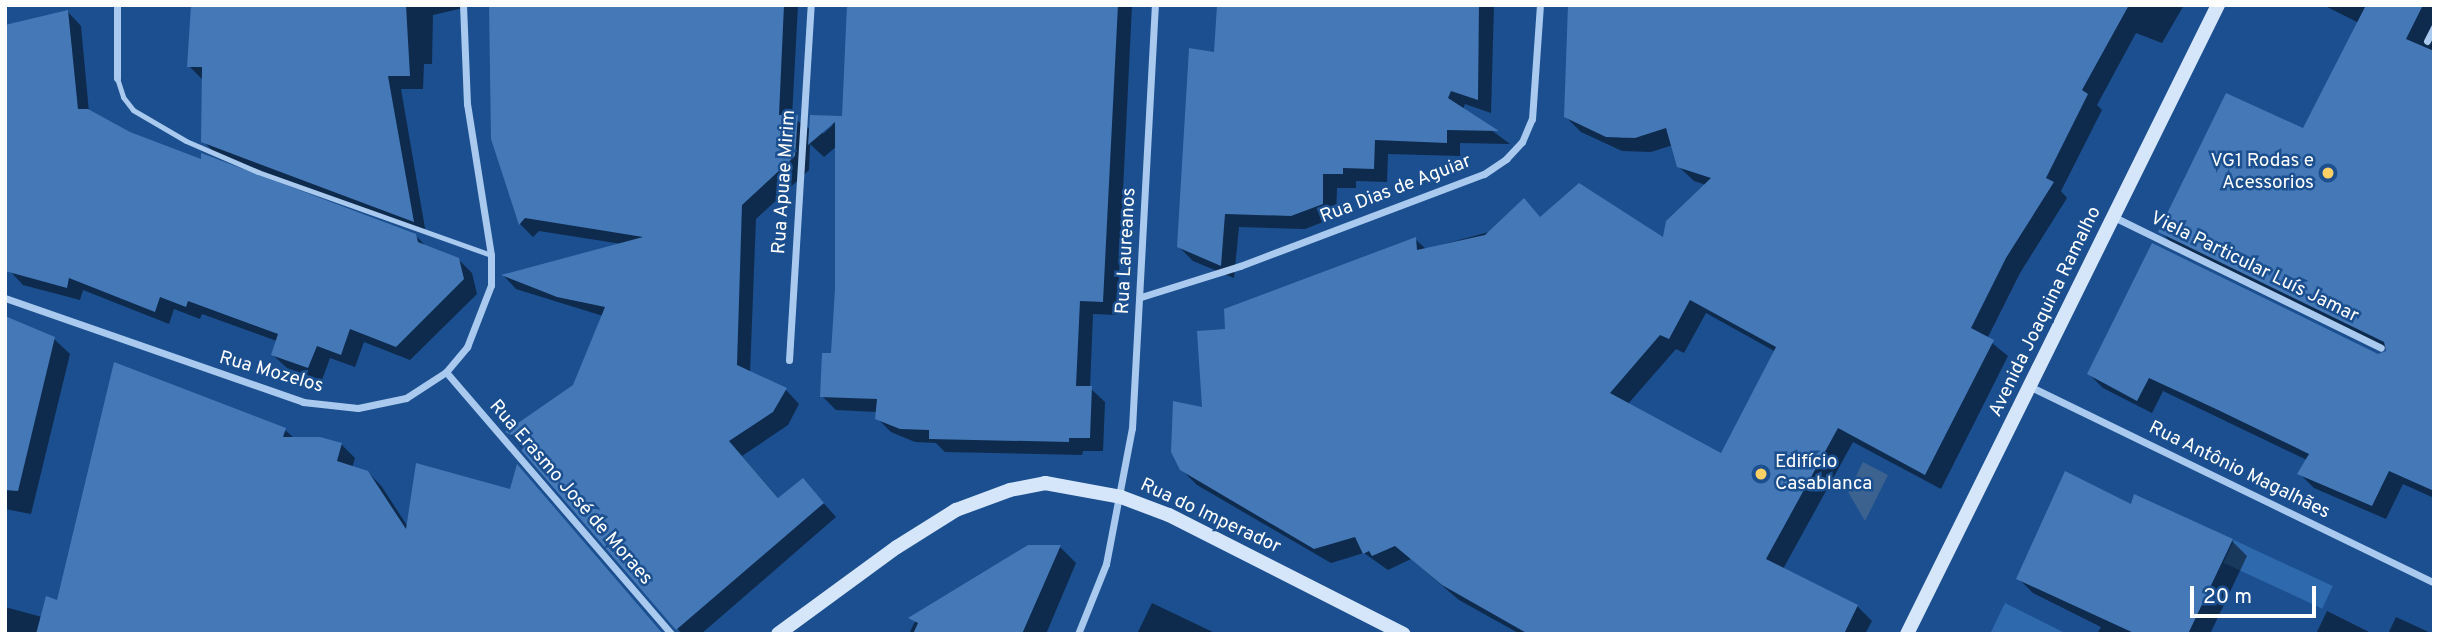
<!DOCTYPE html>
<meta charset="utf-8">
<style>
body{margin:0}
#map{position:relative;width:2439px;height:639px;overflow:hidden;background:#1b4f8f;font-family:Overpass,sans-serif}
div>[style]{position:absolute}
.green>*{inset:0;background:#2e69ad;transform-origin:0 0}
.water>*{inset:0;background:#3c6290}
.shadow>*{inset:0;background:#0007}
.building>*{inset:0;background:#4478b7}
.lane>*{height:5px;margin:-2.5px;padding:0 2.5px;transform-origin:2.5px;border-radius:2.5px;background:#a9c9ee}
.street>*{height:7px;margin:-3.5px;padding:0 3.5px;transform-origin:3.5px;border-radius:3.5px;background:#a9c9ee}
.secondary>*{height:14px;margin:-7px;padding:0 7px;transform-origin:7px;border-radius:7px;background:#d6e6fa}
.dots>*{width:19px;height:19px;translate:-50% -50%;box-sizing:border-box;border:4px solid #1b4f8f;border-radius:50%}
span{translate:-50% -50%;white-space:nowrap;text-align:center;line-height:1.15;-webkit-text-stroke:5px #1b4f8f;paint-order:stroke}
.poi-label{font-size:19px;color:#fff}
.right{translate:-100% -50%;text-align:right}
.left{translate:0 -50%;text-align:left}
.street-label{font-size:19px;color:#fff}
.frame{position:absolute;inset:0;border:7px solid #fff;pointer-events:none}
.scale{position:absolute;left:2190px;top:586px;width:126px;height:32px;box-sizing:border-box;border:4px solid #fff;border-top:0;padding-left:9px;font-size:21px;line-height:24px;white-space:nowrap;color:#fff;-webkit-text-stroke:5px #1b4f8f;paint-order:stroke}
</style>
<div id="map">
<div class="green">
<div style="left:2234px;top:540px;width:109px;height:25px;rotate:25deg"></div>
<div style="clip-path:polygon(2005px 603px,2067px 634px,1990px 634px)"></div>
</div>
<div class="water">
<div style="clip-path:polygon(1863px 462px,1888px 475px,1865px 521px,1848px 492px)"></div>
</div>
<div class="shadow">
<div style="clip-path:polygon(192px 5px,476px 5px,433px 15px,432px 64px,424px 64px,423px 89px,401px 89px,426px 234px,217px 155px,203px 141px,203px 80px,189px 66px)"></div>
<div style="clip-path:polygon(evenodd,492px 5px,798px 5px,792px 117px,811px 130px,843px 118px,849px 5px,1132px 5px,1117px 315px,1093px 314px,1090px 388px,1105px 402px,1103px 451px,1083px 451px,1082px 455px,945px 452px,936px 443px,915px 442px,891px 432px,877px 418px,877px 412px,836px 410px,822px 396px,833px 354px,837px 289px,837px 146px,824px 157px,810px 144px,809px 170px,756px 219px,750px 373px,786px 390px,799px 404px,788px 425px,742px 456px,779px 499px,803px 480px,836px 517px,701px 634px,682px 634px,508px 432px,575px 386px,603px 316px,516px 289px,504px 276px,622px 244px,539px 231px,533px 237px,520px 224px,493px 138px,492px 5px,831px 123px,833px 125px,823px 134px,823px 129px,831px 123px)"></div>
<div style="clip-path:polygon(1219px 5px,1494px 5px,1491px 113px,1465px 104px,1463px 109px,1510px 144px,1460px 143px,1460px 156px,1388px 154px,1387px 182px,1356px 181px,1356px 188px,1337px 188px,1336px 217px,1305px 229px,1239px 227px,1234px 278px,1193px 261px,1179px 247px,1216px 54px)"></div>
<div style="clip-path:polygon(evenodd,1809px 5px,2184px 5px,2162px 43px,2136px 33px,2097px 105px,2102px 110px,2061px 191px,2067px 198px,2020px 273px,1987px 339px,2008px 356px,1941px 489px,1853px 442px,1783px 569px,1857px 606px,1872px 621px,1865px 634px,1520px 634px,1459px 600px,1411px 559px,1388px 570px,1364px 553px,1331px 563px,1197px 485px,1181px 469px,1227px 330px,1415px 239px,1426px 249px,1541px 218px,1664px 240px,1706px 185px,1694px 181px,1678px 166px,1673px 145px,1651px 152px,1622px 151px,1581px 132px,1566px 117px,1809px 5px,1706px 313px,1776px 352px,1721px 456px,1627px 405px,1676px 349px,1684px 353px,1706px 313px)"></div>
<div style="clip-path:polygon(2323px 5px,2434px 5px,2434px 498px,2403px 484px,2386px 519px,2314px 488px,2300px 474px,2307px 460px,2163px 391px,2152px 413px,2103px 388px,2089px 374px,2378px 355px,2389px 351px,2174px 245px,2160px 231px,2304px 130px,2359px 23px)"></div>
<div style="clip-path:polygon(68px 12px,81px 26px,89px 112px,129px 134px,415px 235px,428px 248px,458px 259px,472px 273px,477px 294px,410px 360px,364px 342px,355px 367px,330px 358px,322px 380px,287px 368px,273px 355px,277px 341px,202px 314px,200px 319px,174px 309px,169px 324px,83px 290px,80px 300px,23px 285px,10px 271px)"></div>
<div style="clip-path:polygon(5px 318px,54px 339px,70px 354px,31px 514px,5px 509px)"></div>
<div style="clip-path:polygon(115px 364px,285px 430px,294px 438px,341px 444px,355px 458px,352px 468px,368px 472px,382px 487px,408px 527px,417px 466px,511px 491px,518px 468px,662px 634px,240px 634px,246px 608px,202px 598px,194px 634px,5px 634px,5px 607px,42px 617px,47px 598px,58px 602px)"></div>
<div style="clip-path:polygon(2135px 496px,2232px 541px,2247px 556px,2210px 634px,2097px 634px,2101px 627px,2033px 593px,2018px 578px,2132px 506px)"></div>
<div style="clip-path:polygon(1060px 547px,1076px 563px,1046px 634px,909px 634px,920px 611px)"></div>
<div style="clip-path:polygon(1152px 603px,1217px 634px,1137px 634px)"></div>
<div style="clip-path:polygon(2327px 611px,2373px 634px,2316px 634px)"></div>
<div style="clip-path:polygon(2396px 617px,2433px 634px,2388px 634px)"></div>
</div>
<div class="building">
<div style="clip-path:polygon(191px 5px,406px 5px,410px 76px,388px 76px,414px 222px,201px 142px,202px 67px,187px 67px)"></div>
<div style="clip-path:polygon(489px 5px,784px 5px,779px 115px,798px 115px,795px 156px,742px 205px,737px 365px,787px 388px,773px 412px,729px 441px,778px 498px,803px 478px,824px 503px,676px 630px,522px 451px,524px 441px,505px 432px,573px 385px,605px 307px,557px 297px,501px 275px,643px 237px,525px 218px,519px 225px,491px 139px)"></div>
<div style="clip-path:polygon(847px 5px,1118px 5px,1103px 302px,1080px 301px,1076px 386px,1092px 386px,1090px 438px,1069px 438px,1069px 442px,929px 439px,929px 430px,900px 429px,875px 419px,877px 399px,820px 397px,822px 353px,831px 353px,835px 289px,835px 122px,808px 145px,810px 115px,842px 116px)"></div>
<div style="clip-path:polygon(1217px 5px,1479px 5px,1478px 100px,1451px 91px,1448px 98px,1499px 131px,1447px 130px,1447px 143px,1375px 140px,1374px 169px,1343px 168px,1343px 174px,1323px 174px,1323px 204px,1291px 216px,1225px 214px,1221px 266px,1177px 247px,1189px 48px,1214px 52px)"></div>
<div style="clip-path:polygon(evenodd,1568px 5px,2129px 5px,2082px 90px,2088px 94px,2046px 178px,2054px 182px,2006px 258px,1971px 328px,1994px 340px,1925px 475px,1838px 428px,1766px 559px,1858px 605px,1844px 634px,1528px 634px,1442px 585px,1395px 546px,1372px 556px,1369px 551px,1363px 554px,1355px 537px,1314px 549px,1180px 470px,1171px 452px,1173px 401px,1202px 407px,1197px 331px,1225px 329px,1224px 309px,1416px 237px,1417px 250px,1485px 235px,1524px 198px,1540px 217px,1579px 183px,1663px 237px,1666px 221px,1711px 178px,1677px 167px,1666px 128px,1635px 138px,1606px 137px,1564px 117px,1568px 5px,1690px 300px,1776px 347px,1721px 453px,1610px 393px,1660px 335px,1669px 339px,1690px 300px)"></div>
<div style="clip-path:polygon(2366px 5px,2423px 5px,2406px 39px,2434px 51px,2434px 491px,2389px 471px,2372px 506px,2297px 474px,2309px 454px,2216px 409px,2149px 378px,2137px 401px,2087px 374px,2152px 243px,2378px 354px,2386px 351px,2384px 342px,2158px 232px,2226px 93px,2303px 128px)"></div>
<div style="clip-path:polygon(68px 10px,78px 109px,88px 109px,130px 132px,201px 159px,201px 153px,416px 234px,418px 242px,459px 258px,464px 279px,396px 347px,350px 329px,341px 355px,317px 346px,308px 368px,271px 355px,278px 334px,188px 301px,186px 307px,160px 297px,155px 312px,69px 278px,67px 288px,5px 271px,5px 25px)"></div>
<div style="clip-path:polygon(5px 316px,55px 337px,18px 491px,5px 490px)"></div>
<div style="clip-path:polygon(114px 362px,286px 428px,283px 437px,320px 437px,342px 443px,337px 461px,368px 471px,406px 529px,416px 463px,510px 489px,517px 464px,663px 634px,36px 634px,46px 596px,57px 600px)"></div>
<div style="clip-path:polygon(2065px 471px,2131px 504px,2134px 494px,2233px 539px,2188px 634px,2136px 634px,2016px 579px)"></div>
<div style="clip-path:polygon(1028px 545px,1061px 545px,1022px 634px,913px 634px,918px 623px,908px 618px)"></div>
</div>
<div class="lane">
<div style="left:117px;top:78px;width:20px;rotate:72deg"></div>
<div style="left:123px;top:97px;width:16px;rotate:52deg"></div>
<div style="left:133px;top:110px;width:61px;rotate:30.3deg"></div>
<div style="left:186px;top:141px;width:78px;rotate:23.3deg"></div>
<div style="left:258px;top:172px;width:247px;rotate:19.6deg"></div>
</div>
<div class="street">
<div style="left:117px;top:5px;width:73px;rotate:90deg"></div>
<div style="left:2427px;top:41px;width:16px;rotate:-63deg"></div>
<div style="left:2114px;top:217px;width:297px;rotate:26.1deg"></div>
<div style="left:1141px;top:297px;width:104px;rotate:-17.4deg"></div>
<div style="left:1240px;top:266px;width:261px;rotate:-20.7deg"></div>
<div style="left:1484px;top:174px;width:27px;rotate:-34deg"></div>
<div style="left:1506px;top:159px;width:23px;rotate:-47deg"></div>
<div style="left:1522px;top:142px;width:25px;rotate:-67deg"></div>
<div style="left:1532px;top:119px;width:114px;rotate:-86deg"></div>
<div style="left:5px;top:298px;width:316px;rotate:19.2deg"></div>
<div style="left:303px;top:402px;width:55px;rotate:6.2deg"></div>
<div style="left:358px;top:408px;width:49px;rotate:-11.8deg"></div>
<div style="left:406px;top:398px;width:48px;rotate:-33deg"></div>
<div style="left:446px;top:372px;width:33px;rotate:-50deg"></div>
<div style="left:467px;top:347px;width:66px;rotate:-68.8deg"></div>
<div style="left:491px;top:285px;width:30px;rotate:-90deg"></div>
<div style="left:491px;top:255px;width:153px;rotate:-99deg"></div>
<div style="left:467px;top:104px;width:99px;rotate:-92.3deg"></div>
<div style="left:789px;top:360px;width:356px;rotate:-86.5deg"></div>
<div style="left:446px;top:372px;width:345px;rotate:49.3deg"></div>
<div style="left:2031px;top:387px;width:448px;rotate:25.9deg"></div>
<div style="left:1078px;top:634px;width:75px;rotate:-68.2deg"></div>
<div style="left:1106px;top:564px;width:138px;rotate:-79.2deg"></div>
<div style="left:1132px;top:428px;width:424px;rotate:-86.9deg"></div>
</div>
<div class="secondary">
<div style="left:778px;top:634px;width:147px;rotate:-36.2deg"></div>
<div style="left:897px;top:547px;width:70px;rotate:-32.1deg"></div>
<div style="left:956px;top:510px;width:58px;rotate:-20.3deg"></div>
<div style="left:1010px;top:490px;width:36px;rotate:-11deg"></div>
<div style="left:1045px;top:483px;width:77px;rotate:10.4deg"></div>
<div style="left:1121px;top:497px;width:51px;rotate:20.6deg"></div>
<div style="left:1169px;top:515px;width:263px;rotate:26.9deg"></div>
<div style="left:1907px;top:634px;width:702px;rotate:-63.69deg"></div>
</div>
<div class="dots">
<div style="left:2328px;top:173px;background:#ffd166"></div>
<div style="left:1761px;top:474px;background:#ffd166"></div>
</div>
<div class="poi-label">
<span class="right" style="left:2314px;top:173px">VG1 Rodas e<br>Acessorios</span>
<span class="left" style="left:1775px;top:474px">Edifício<br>Casablanca</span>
</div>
<div class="street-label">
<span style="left:785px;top:182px;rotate:-86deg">Rua Apuae Mirim</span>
<span style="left:1396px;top:190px;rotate:-21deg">Rua Dias de Aguiar</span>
<span style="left:1127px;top:251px;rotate:-87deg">Rua Laureanos</span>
<span style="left:2254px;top:268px;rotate:26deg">Viela Particular Luís Jamar</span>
<span style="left:2046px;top:312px;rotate:-64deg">Avenida Joaquina Ramalho</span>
<span style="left:271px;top:373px;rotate:16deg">Rua Mozelos</span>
<span style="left:2239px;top:471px;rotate:26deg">Rua Antônio Magalhães</span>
<span style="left:570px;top:493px;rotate:49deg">Rua Erasmo José de Moraes</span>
<span style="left:1210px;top:517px;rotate:25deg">Rua do Imperador</span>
</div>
<div class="frame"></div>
<div class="scale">20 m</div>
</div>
